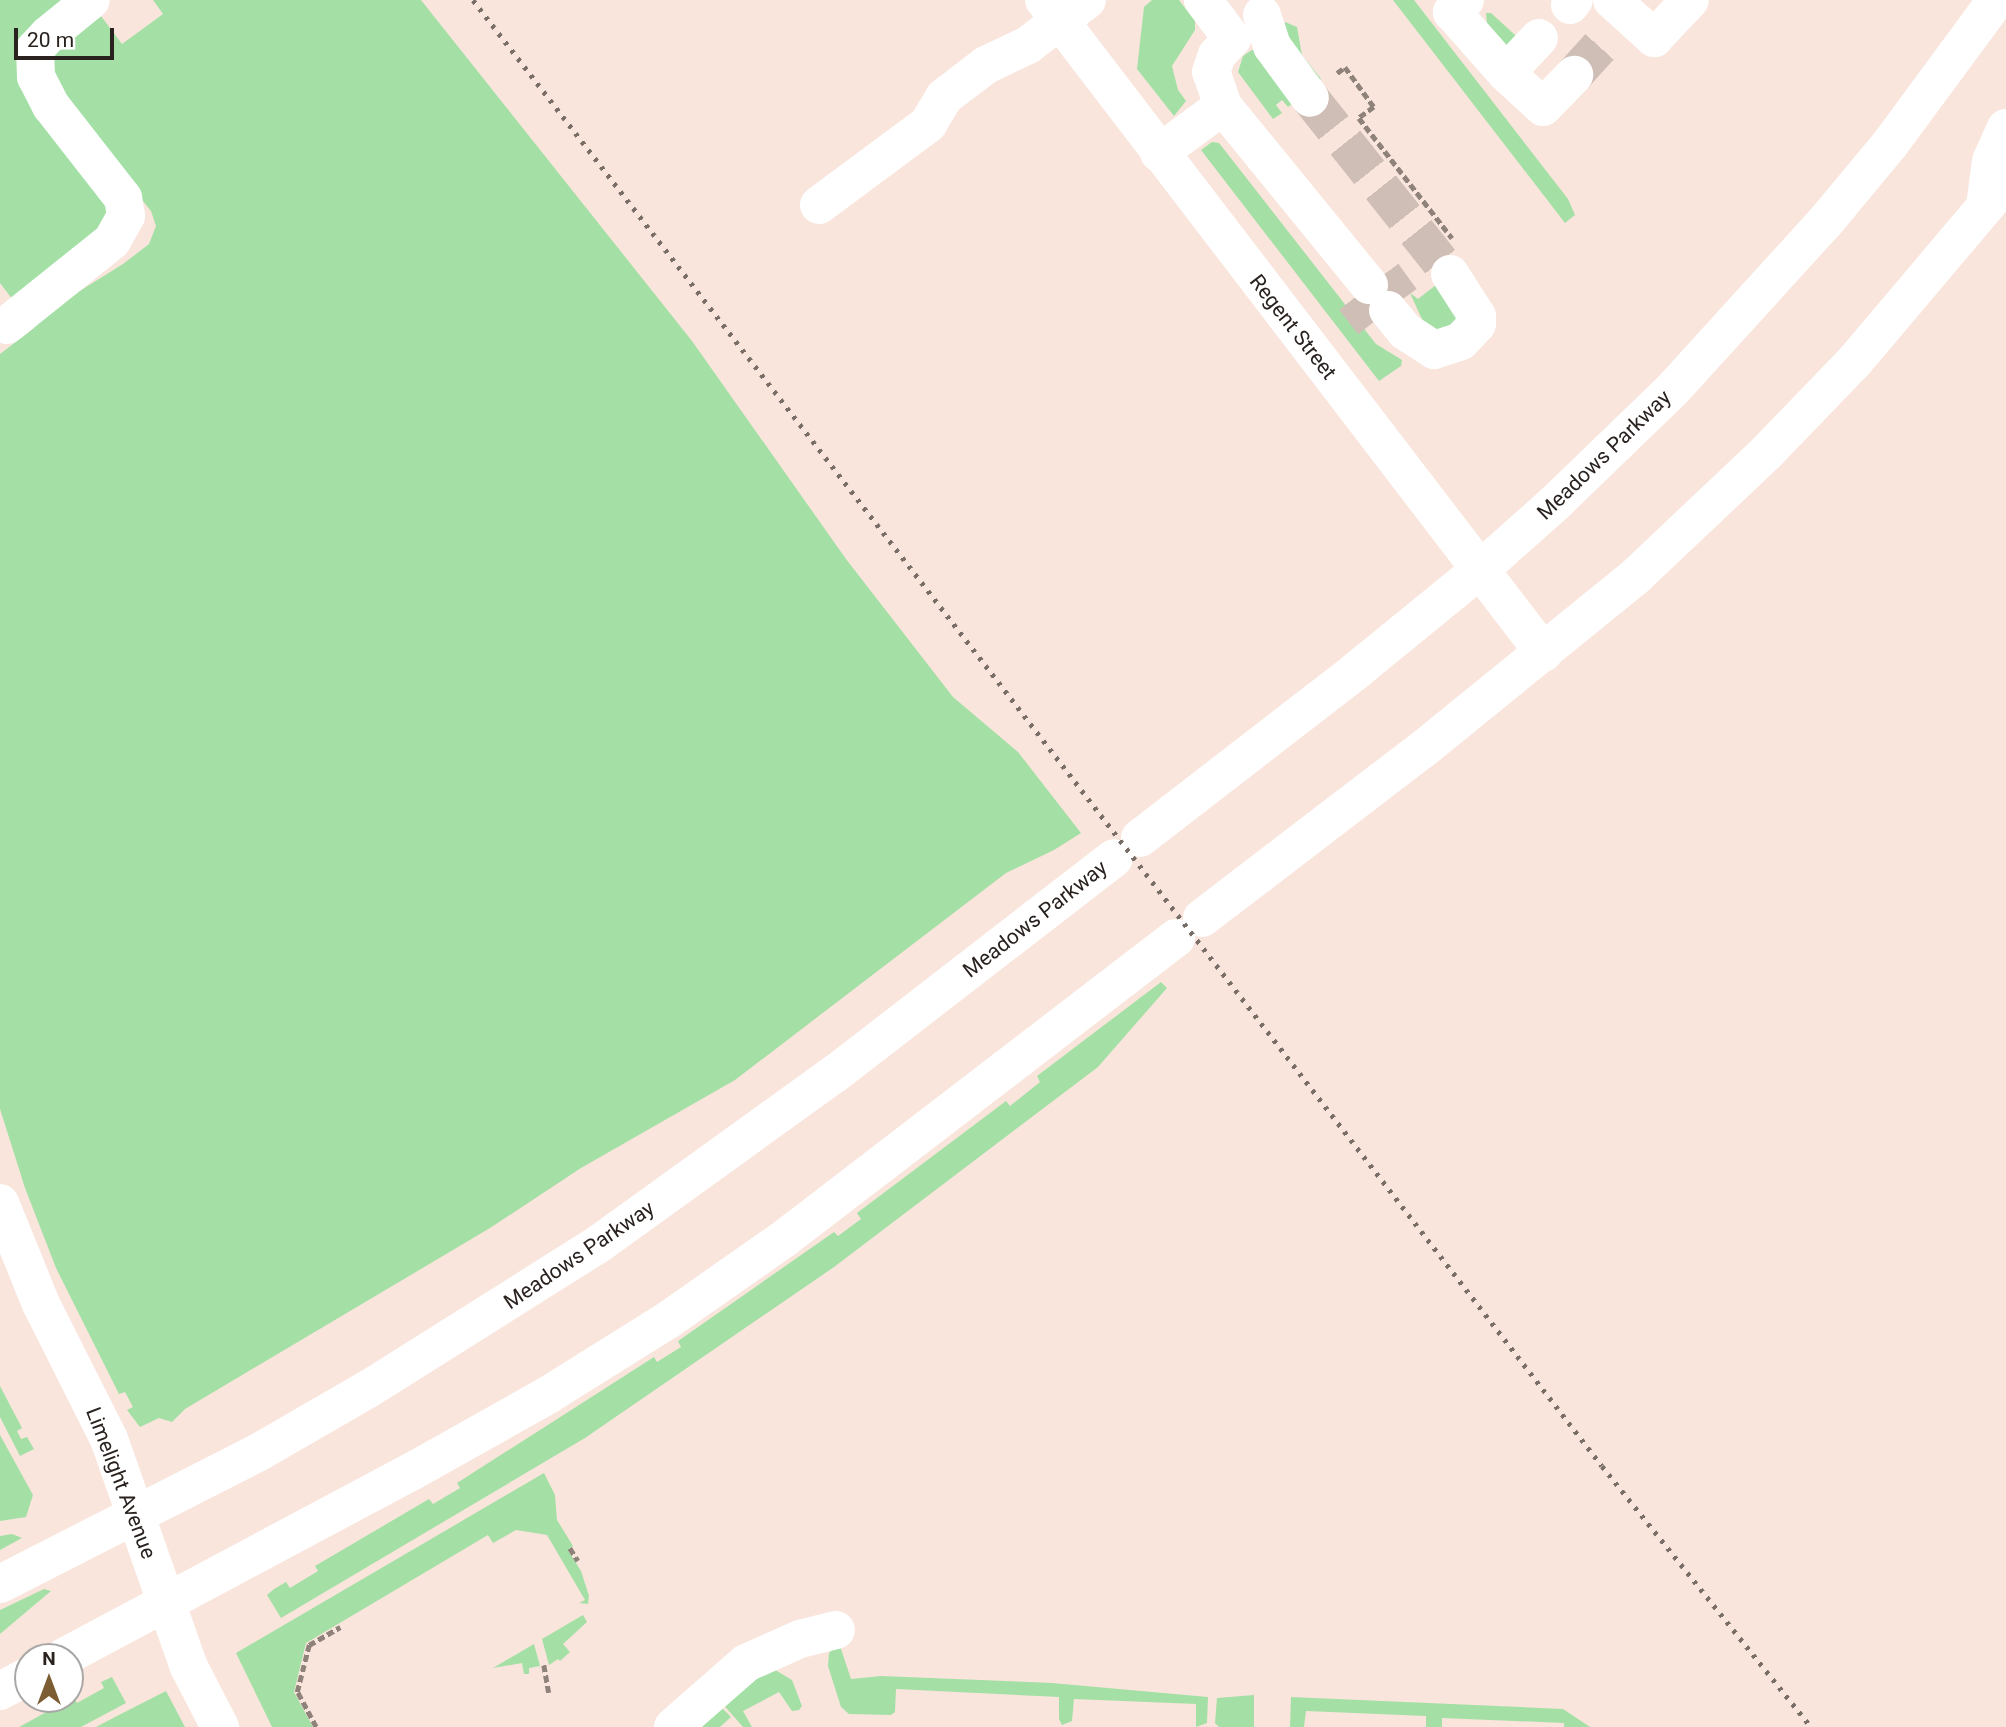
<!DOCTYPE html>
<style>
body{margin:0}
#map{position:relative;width:2006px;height:1727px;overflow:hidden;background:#f9e5dc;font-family:Roboto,sans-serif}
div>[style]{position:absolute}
.green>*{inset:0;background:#a4e0a6}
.minor-tunnel>*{height:38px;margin-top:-19px;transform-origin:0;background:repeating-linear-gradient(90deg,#cfbeb6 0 38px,transparent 0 57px)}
.path>*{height:4.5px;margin-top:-2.25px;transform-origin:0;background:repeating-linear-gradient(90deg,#8f827b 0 7px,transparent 0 10.5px)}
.minor>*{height:38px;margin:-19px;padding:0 19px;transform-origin:19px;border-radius:19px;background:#fff}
.major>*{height:38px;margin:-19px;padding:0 19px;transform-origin:19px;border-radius:19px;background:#fff}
.rail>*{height:5px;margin-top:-2.5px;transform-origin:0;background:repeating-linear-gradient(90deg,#796d67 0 3.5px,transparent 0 10.5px)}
span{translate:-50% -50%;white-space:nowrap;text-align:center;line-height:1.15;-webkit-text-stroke:7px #fff;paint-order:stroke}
.street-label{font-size:21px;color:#29221e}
.north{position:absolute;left:14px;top:1643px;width:70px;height:70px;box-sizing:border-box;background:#fff;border:2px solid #a9a7a5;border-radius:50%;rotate:0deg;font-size:19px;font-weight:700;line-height:28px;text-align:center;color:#29221e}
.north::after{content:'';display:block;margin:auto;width:24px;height:32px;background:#7c5c32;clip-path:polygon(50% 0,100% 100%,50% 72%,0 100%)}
.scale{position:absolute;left:14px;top:28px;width:100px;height:32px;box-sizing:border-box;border:4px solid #29221e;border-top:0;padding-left:9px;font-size:21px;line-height:24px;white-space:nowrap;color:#29221e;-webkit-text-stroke:5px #fff;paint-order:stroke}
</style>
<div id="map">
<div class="green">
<div style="clip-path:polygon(0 0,75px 0,37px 31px,104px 189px,108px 221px,16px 304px,0 283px)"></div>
<div style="clip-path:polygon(153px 0,421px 0,692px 341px,846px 559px,953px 697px,1018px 752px,1081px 833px,1054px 850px,1006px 873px,735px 1080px,581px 1168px,490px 1228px,185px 1409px,172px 1422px,159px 1418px,140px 1427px,127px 1410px,133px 1407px,125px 1392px,119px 1394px,56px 1268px,25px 1188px,0 1109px,0 354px,34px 328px,30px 322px,123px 264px,149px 244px,156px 226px,151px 211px,65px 106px,49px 58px,98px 12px,122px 44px,163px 14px)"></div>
<div style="clip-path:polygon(1152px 0,1179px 0,1195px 21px,1195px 30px,1172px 66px,1178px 90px,1186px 101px,1174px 116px,1137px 69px,1144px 7px)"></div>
<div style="clip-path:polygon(1393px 0,1414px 0,1568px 199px,1575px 215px,1565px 223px)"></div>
<div style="clip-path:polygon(1486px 13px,1491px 13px,1525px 44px,1513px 53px,1487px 23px)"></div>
<div style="clip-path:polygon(1285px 22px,1297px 27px,1302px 55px,1321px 79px,1314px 85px,1282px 27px)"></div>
<div style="clip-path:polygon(1252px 50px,1258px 51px,1300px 98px,1288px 107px,1282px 100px,1276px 105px,1282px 113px,1273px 119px,1238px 72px,1243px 56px)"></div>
<div style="clip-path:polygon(1212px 142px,1219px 143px,1376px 344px,1402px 360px,1401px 366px,1379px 381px,1201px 150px)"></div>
<div style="clip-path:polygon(1441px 281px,1460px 304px,1456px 331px,1426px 328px,1410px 293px,1418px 299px)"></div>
<div style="clip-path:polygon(1161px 982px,1167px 988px,1098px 1067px,834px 1267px,585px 1438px,281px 1618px,267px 1595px,274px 1589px,286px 1582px,290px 1588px,318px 1571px,315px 1566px,429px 1499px,433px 1504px,460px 1488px,457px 1483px,654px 1357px,657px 1362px,681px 1347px,678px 1341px,834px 1232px,838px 1236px,861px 1219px,857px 1213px,1006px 1101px,1010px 1106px,1040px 1082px,1037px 1076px)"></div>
<div style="clip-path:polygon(0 1386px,22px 1428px,17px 1431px,21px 1439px,27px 1437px,34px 1449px,20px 1456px,0 1417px)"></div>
<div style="clip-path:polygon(0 1435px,33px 1495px,26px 1517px,0 1521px)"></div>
<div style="clip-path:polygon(544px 1473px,555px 1495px,557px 1520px,573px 1546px,568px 1550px,581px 1571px,589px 1596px,588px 1604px,579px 1603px,585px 1600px,547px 1535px,516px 1530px,493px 1543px,488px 1535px,306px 1643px,294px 1692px,313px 1727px,272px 1727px,236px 1653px)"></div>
<div style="clip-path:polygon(12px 1534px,22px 1538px,0 1550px,0 1536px)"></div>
<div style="clip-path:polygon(44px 1589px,51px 1591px,0 1634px,0 1610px)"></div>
<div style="clip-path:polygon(583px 1615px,587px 1622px,563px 1644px,570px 1652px,560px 1661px,558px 1659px,549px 1665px,542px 1639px)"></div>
<div style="clip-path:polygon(839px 1643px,851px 1679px,881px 1676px,1052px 1683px,1208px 1697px,1207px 1723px,1196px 1727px,1196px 1704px,1074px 1699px,1072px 1721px,1062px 1725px,1059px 1719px,1059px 1697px,896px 1689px,895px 1712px,891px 1715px,849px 1714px,841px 1707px,828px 1666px,829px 1653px)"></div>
<div style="clip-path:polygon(534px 1644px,540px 1666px,529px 1668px,529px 1674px,524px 1674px,522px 1663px,493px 1668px)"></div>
<div style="clip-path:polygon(772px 1668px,792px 1680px,802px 1706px,799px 1710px,792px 1711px,779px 1692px,743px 1711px,752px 1727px,743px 1727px,721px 1702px)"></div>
<div style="clip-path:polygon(112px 1677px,126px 1703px,81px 1727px,19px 1727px,74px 1697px,77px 1703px,104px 1688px,101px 1682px)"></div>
<div style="clip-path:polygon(166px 1691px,185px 1727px,96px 1727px,115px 1717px)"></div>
<div style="clip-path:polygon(1254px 1695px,1254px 1727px,1219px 1727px,1215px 1723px,1217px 1698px)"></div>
<div style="clip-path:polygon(1291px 1697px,1563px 1709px,1590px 1727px,1564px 1727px,1564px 1723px,1442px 1718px,1442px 1727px,1426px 1727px,1426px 1716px,1306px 1711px,1304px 1727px,1290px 1727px)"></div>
<div style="clip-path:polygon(719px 1705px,731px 1717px,720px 1727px,696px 1727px)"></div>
</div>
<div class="minor-tunnel">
<div style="left:1574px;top:75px;width:55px;rotate:-47.9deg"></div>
<div style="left:1310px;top:98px;width:225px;rotate:51.5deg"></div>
<div style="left:1383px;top:275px;width:31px;rotate:54deg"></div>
<div style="left:1354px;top:298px;width:31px;rotate:52deg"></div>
</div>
<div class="path">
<div style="left:1337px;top:73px;width:10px;rotate:-37deg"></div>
<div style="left:1345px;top:67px;width:49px;rotate:54.1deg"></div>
<div style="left:1374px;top:107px;width:19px;rotate:144deg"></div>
<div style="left:1359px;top:118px;width:152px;rotate:52.2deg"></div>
<div style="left:570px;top:1548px;width:15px;rotate:58deg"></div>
<div style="left:544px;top:1665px;width:28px;rotate:80deg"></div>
<div style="left:316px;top:1727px;width:40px;rotate:-118deg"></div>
<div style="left:297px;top:1692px;width:49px;rotate:-75.7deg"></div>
<div style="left:309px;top:1645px;width:36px;rotate:-30deg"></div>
</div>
<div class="minor">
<div style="left:1044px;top:0;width:822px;rotate:52.56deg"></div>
<div style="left:1465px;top:0;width:18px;rotate:137deg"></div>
<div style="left:1452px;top:12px;width:81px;rotate:48.5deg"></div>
<div style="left:1506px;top:73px;width:50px;rotate:42.6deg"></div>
<div style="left:1543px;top:107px;width:45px;rotate:-45.9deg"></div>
<div style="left:1612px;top:0;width:57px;rotate:42.1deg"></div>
<div style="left:1654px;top:38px;width:52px;rotate:-46.5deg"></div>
<div style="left:1570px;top:5px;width:6px;rotate:-51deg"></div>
<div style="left:1262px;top:15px;width:33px;rotate:72deg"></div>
<div style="left:1272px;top:46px;width:64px;rotate:53.8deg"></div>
<div style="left:1506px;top:73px;width:48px;rotate:-46.7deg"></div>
<div style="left:1223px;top:106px;width:231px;rotate:50.8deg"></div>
<div style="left:1159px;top:153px;width:79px;rotate:-36.3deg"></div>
<div style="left:1223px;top:106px;width:36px;rotate:-109deg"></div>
<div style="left:1211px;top:72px;width:18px;rotate:-71deg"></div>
<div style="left:1217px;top:55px;width:22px;rotate:-47deg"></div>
<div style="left:1232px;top:39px;width:49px;rotate:-126.6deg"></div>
<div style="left:819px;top:205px;width:136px;rotate:-36.6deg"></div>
<div style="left:928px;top:124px;width:31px;rotate:-59deg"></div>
<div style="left:944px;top:97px;width:53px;rotate:-37.3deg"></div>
<div style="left:986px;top:65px;width:47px;rotate:-25.5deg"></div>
<div style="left:1028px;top:45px;width:74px;rotate:-37.3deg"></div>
<div style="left:1388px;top:310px;width:27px;rotate:51deg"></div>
<div style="left:1405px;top:331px;width:35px;rotate:33deg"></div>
<div style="left:1434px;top:350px;width:28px;rotate:-18deg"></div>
<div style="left:1461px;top:341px;width:23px;rotate:-47deg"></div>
<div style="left:1477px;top:324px;width:8px;rotate:-90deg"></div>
<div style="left:1477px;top:316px;width:50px;rotate:-122.7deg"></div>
<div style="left:7px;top:325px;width:134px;rotate:-38.7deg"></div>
<div style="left:112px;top:241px;width:29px;rotate:-61deg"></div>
<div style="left:126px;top:216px;width:18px;rotate:-99deg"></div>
<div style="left:123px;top:198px;width:117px;rotate:-128deg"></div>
<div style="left:51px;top:106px;width:33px;rotate:-117deg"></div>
<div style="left:36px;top:77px;width:28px;rotate:-92deg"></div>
<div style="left:35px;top:49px;width:19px;rotate:-47deg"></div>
<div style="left:48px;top:35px;width:55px;rotate:-39.1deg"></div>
<div style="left:0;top:1203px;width:109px;rotate:67.9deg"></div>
<div style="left:41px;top:1304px;width:151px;rotate:63.3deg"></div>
<div style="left:109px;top:1439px;width:242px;rotate:70.7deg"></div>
<div style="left:189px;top:1667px;width:68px;rotate:62.7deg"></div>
<div style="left:673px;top:1727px;width:97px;rotate:-41.2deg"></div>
<div style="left:746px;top:1663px;width:59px;rotate:-24deg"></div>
<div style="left:800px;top:1639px;width:37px;rotate:-14deg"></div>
</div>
<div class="major">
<div style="left:1985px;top:207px;width:46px;rotate:-82.6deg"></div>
<div style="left:1991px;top:161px;width:36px;rotate:-66deg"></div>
<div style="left:1140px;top:838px;width:274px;rotate:-37.7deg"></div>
<div style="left:1357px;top:670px;width:160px;rotate:-39.2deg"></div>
<div style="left:1481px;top:569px;width:98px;rotate:-41.7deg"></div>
<div style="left:1554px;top:504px;width:165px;rotate:-44deg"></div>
<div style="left:1673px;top:389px;width:227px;rotate:-47.7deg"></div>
<div style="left:1826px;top:221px;width:100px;rotate:-50.3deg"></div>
<div style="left:1890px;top:144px;width:179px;rotate:-53.6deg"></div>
<div style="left:1202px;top:918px;width:277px;rotate:-37.4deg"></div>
<div style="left:1422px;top:750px;width:276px;rotate:-39.1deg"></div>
<div style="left:1636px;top:576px;width:179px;rotate:-43.4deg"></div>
<div style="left:1766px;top:453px;width:127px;rotate:-46deg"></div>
<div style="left:1854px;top:362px;width:236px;rotate:-49.8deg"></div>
<div style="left:0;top:1584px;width:291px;rotate:-27deg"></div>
<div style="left:259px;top:1452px;width:128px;rotate:-30deg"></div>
<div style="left:370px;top:1388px;width:272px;rotate:-32.2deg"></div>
<div style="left:600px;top:1243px;width:291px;rotate:-35.8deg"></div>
<div style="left:836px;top:1073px;width:351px;rotate:-37.7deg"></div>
<div style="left:64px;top:1657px;width:393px;rotate:-28.1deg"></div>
<div style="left:411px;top:1472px;width:157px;rotate:-29.3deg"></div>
<div style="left:548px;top:1395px;width:142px;rotate:-32deg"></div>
<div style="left:668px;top:1320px;width:143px;rotate:-35deg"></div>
<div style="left:785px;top:1238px;width:493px;rotate:-37.5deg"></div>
<div style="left:0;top:1691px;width:32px;rotate:-28deg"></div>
</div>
<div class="rail">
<div style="left:473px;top:0;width:1850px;rotate:52.4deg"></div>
<div style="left:1602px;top:1466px;width:334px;rotate:51.3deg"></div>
</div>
<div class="street-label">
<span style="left:1293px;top:327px;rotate:52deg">Regent Street</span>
<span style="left:1604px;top:455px;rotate:-44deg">Meadows Parkway</span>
<span style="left:1035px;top:919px;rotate:-38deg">Meadows Parkway</span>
<span style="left:579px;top:1255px;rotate:-34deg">Meadows Parkway</span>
<span style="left:121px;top:1483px;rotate:69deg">Limelight Avenue</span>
</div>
<div class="north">N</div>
<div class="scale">20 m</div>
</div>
